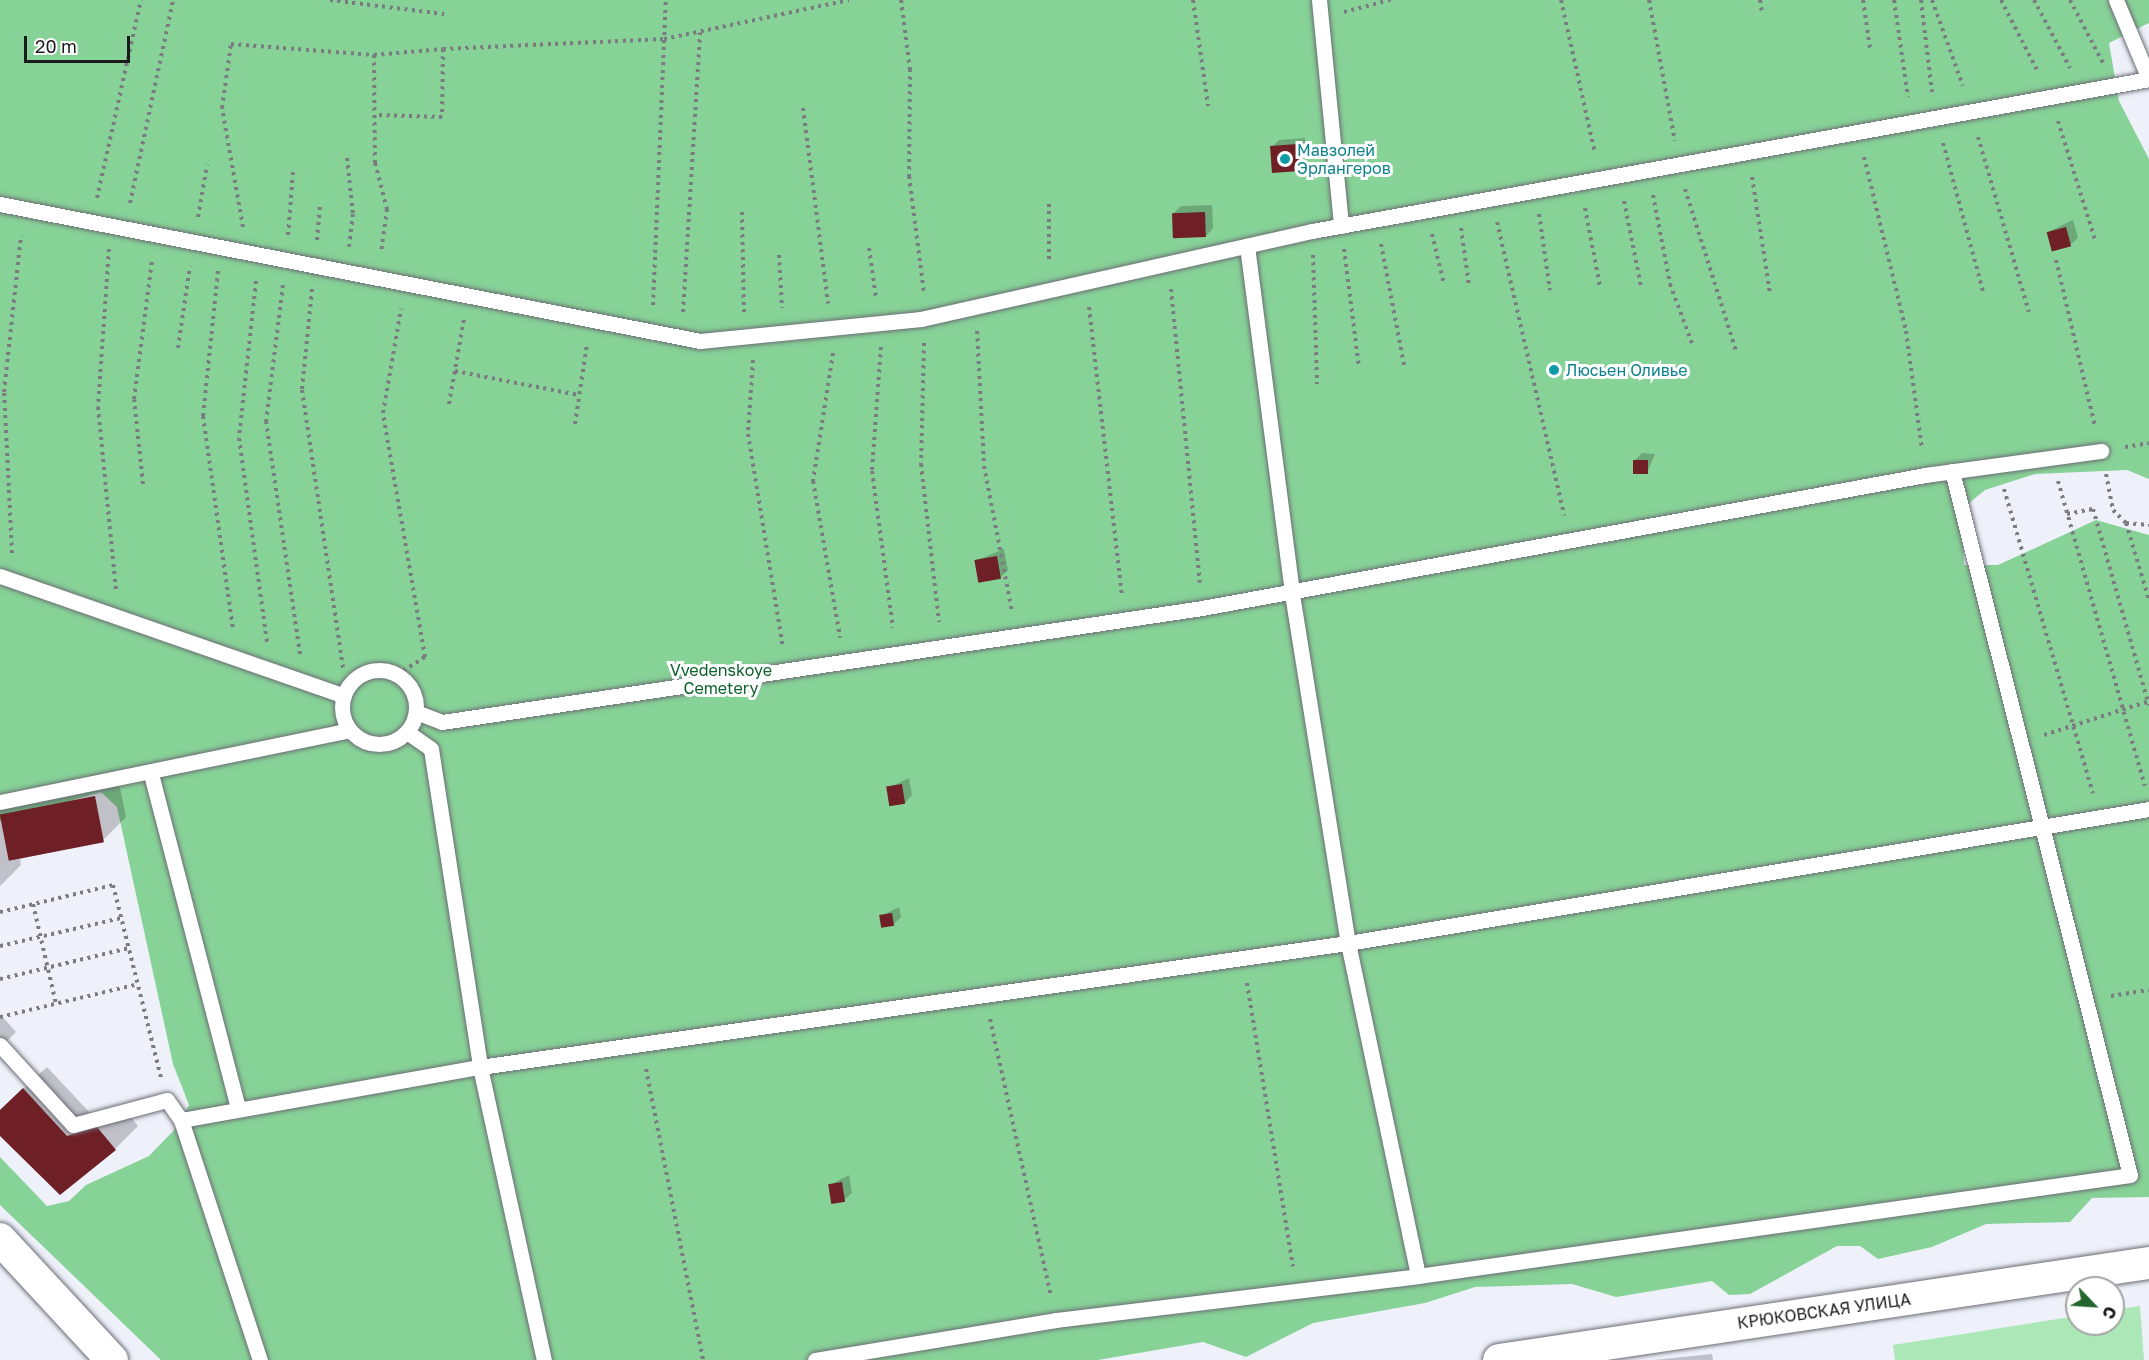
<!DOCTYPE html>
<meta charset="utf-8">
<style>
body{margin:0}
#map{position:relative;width:2149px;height:1360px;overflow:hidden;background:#eff1fa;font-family:"Golos Text",sans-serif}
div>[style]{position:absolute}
.green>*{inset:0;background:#ace8b7}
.forest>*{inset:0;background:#87d297}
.shadow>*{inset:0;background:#0003}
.building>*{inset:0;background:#6f1f26;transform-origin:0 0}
.path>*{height:4px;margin-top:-2px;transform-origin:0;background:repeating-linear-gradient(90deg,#7b7c82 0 3px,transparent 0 7.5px)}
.roads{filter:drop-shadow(0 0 2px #6c6d75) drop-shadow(0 0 2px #6c6d75)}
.lane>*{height:15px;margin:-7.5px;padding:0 7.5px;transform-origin:7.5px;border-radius:7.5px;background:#fff}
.lane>.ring{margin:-7.5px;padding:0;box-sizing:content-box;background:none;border:15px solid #fff;border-radius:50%}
.street>*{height:32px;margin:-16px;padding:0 16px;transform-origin:16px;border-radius:16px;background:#fff}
.dots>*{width:16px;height:16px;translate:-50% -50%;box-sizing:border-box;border:3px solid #fff;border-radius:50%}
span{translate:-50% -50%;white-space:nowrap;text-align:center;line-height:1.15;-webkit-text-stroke:6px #fff;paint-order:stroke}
.culture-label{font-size:16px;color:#0d838f}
.left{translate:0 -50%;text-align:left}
.park-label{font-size:16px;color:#0b622c}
.street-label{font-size:16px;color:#1b1b1e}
.north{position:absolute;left:2065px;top:1276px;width:60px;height:60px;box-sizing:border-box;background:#fff;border:2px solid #a4a4a5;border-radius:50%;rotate:115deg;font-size:16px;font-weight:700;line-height:24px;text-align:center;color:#1b1b1e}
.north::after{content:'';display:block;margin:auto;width:21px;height:27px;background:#25662f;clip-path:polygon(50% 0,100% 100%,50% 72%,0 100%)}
.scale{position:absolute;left:24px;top:36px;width:106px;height:27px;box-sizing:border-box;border:3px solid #1b1b1e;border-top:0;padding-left:8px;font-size:18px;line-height:21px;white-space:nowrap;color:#1b1b1e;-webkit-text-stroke:4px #fff;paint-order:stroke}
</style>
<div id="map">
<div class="green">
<div style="clip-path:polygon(2140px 1306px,2144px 1360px,1895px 1360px,1893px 1345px,2077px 1316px,2077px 1324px,2113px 1324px,2113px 1310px)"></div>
</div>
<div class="forest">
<div style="clip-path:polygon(0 0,2149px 0,2149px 23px,2109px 43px,2119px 101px,2149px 159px,2149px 479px,2127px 470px,2035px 474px,1985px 490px,1968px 504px,1962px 524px,1964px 565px,1998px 565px,2096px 520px,2149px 535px,2149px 1197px,2092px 1198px,2070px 1222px,1986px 1224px,1932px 1247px,1878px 1259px,1860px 1246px,1837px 1246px,1750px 1294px,1729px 1295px,1712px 1281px,1616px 1297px,1572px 1284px,1475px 1287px,1425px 1303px,1313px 1323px,1246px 1357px,1203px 1342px,1098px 1360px,161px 1360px,0 1205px,0 1157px,47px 1206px,69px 1201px,86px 1185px,149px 1156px,178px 1126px,189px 1105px,173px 1064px,117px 807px,101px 792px,0 821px)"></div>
</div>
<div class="shadow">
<div style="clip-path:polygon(1305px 138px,1307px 162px,1299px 170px,1271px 148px,1279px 140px)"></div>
<div style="clip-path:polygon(1212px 205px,1213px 228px,1206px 236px,1173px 214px,1181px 206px)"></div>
<div style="clip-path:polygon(2073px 220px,2078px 238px,2070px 245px,2048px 232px)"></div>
<div style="clip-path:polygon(1642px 453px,1655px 454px,1647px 473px,1634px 461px)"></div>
<div style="clip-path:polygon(1004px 549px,1008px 570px,1001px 577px,975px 561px)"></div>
<div style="clip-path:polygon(117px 774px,126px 817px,103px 840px,20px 859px,21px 865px,0 886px,0 796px)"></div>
<div style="clip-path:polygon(909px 778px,912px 795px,905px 803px,888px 788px)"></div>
<div style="clip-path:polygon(899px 907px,901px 917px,893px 925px,881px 916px)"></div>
<div style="clip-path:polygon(0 1014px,16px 1032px,0 1048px)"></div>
<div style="clip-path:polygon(47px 1067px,91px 1114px,121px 1105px,138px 1126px,115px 1149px,0 1134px,0 1110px)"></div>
<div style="clip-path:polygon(849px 1175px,852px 1193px,844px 1200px,830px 1185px)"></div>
<div style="clip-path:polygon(1712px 1354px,1713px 1360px,1654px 1360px)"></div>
</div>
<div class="building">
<div style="left:1298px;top:144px;width:27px;height:28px;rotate:86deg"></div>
<div style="left:1205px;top:212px;width:25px;height:33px;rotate:88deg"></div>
<div style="left:2066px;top:227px;width:20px;height:20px;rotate:75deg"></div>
<div style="left:1633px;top:460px;width:15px;height:14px"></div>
<div style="left:997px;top:556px;width:23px;height:23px;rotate:80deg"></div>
<div style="left:902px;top:784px;width:20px;height:16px;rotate:81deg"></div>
<div style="left:95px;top:796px;width:47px;height:97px;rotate:79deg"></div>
<div style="left:892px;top:913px;width:13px;height:13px;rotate:81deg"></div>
<div style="clip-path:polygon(23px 1088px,67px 1136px,97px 1127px,116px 1150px,60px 1195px,0 1136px,0 1110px)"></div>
<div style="left:842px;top:1182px;width:20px;height:14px;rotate:81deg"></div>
</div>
<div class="path">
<div style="left:330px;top:0;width:115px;rotate:7deg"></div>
<div style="left:901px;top:0;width:70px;rotate:82.6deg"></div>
<div style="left:910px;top:69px;width:107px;rotate:90.5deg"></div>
<div style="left:909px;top:176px;width:118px;rotate:82.7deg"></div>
<div style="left:1193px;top:0;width:107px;rotate:81.9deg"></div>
<div style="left:1561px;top:0;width:157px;rotate:77.5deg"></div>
<div style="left:1649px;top:0;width:143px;rotate:79.6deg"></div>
<div style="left:1760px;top:0;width:12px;rotate:81deg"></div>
<div style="left:1863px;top:0;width:49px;rotate:81.7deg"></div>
<div style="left:1894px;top:0;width:98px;rotate:81.8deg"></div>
<div style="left:1921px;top:0;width:93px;rotate:83.2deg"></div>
<div style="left:1932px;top:0;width:91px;rotate:70.2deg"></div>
<div style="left:2001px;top:0;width:81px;rotate:62.8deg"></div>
<div style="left:2034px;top:0;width:77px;rotate:62.1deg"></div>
<div style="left:2070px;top:0;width:71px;rotate:62.4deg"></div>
<div style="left:1344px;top:12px;width:48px;rotate:-14.6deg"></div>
<div style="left:443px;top:49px;width:221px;rotate:-2.6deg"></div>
<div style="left:664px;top:39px;width:189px;rotate:-11.9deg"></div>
<div style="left:374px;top:55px;width:108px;rotate:89.5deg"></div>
<div style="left:375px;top:163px;width:48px;rotate:75.4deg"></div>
<div style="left:387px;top:209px;width:44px;rotate:97.8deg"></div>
<div style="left:803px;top:108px;width:197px;rotate:82.7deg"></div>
<div style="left:2058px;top:121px;width:125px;rotate:72.7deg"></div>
<div style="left:1978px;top:137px;width:182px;rotate:73.8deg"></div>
<div style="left:1943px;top:143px;width:157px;rotate:74.9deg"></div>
<div style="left:1864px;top:157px;width:179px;rotate:76.4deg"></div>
<div style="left:1906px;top:331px;width:120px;rotate:82.3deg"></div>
<div style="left:347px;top:158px;width:56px;rotate:83.9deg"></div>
<div style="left:353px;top:214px;width:33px;rotate:97deg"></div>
<div style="left:1752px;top:177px;width:117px;rotate:81.2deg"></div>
<div style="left:1685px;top:189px;width:170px;rotate:72.5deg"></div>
<div style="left:1653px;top:195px;width:91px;rotate:79.2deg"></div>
<div style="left:1670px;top:284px;width:66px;rotate:69.6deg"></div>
<div style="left:97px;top:198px;width:203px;rotate:-77.5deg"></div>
<div style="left:1624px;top:201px;width:87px;rotate:78.7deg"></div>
<div style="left:130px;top:203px;width:208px;rotate:-78deg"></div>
<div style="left:1049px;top:204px;width:60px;rotate:90deg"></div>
<div style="left:1585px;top:208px;width:80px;rotate:79.2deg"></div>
<div style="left:742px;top:212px;width:100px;rotate:88.9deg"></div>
<div style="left:1539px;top:214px;width:77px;rotate:81.8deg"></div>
<div style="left:198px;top:217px;width:53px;rotate:-80.2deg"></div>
<div style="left:1497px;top:222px;width:301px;rotate:77.1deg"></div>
<div style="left:243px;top:227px;width:121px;rotate:-100deg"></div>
<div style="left:222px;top:108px;width:65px;rotate:-82deg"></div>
<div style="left:231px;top:44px;width:143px;rotate:4.4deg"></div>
<div style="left:374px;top:55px;width:69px;rotate:-5deg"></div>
<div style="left:443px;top:49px;width:68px;rotate:90.8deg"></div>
<div style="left:442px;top:117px;width:65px;rotate:-178.2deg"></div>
<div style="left:1461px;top:228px;width:59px;rotate:82.1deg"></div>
<div style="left:1432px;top:234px;width:51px;rotate:76.5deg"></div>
<div style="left:288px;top:235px;width:63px;rotate:-85.5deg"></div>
<div style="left:317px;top:240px;width:35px;rotate:-85deg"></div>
<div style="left:1381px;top:244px;width:123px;rotate:79.2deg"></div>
<div style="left:869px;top:248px;width:50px;rotate:82deg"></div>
<div style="left:109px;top:249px;width:158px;rotate:94deg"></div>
<div style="left:98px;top:407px;width:183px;rotate:84.4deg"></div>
<div style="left:1344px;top:249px;width:119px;rotate:82.8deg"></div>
<div style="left:779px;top:255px;width:53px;rotate:86.8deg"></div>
<div style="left:1313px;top:255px;width:129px;rotate:88.2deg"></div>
<div style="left:2056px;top:260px;width:171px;rotate:76.8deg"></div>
<div style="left:218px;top:271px;width:146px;rotate:95.9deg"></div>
<div style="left:203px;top:416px;width:216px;rotate:82deg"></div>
<div style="left:256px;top:281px;width:158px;rotate:96.2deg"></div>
<div style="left:239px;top:438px;width:206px;rotate:82.2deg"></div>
<div style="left:283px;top:285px;width:137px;rotate:97.1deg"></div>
<div style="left:266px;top:421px;width:236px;rotate:81.7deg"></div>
<div style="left:312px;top:289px;width:101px;rotate:95.7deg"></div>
<div style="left:302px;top:390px;width:282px;rotate:81.6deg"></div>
<div style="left:1171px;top:289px;width:295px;rotate:84.4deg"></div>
<div style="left:653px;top:305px;width:305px;rotate:-87.6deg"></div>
<div style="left:1089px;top:307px;width:290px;rotate:83.5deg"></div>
<div style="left:683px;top:312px;width:280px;rotate:-86.5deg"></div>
<div style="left:977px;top:331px;width:135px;rotate:87deg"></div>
<div style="left:984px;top:466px;width:148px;rotate:79.1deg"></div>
<div style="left:924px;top:343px;width:121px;rotate:91.4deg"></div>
<div style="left:921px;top:464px;width:159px;rotate:83.5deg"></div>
<div style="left:881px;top:347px;width:124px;rotate:94.2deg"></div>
<div style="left:872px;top:471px;width:158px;rotate:82.4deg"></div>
<div style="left:178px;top:348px;width:83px;rotate:-81.7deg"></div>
<div style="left:833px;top:353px;width:130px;rotate:98.9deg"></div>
<div style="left:813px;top:481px;width:159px;rotate:80.2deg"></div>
<div style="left:753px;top:360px;width:74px;rotate:93.9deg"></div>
<div style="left:748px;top:434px;width:216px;rotate:80.7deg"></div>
<div style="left:455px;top:371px;width:126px;rotate:11deg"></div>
<div style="left:449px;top:404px;width:86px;rotate:-80deg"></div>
<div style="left:575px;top:424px;width:81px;rotate:-81.5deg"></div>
<div style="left:2125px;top:447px;width:24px;rotate:-9deg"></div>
<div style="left:2106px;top:474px;width:37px;rotate:79deg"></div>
<div style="left:2113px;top:510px;width:18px;rotate:45deg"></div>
<div style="left:2126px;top:523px;width:23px;rotate:5deg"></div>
<div style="left:2058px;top:481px;width:317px;rotate:74.1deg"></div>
<div style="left:143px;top:484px;width:85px;rotate:-96deg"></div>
<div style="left:134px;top:399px;width:140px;rotate:-82.6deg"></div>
<div style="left:2004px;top:489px;width:317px;rotate:73.7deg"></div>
<div style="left:2067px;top:514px;width:26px;rotate:-11deg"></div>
<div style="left:2093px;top:509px;width:204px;rotate:74.1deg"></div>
<div style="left:2126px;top:523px;width:80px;rotate:73.4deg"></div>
<div style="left:12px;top:553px;width:161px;rotate:-92.8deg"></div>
<div style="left:4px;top:392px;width:158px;rotate:-83.8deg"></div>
<div style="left:397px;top:675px;width:33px;rotate:-33deg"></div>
<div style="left:425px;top:657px;width:248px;rotate:-99.8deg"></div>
<div style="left:383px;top:413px;width:106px;rotate:-80.2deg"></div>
<div style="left:2044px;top:735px;width:110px;rotate:-17.9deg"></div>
<div style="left:33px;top:904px;width:103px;rotate:77deg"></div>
<div style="left:0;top:912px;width:116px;rotate:-13.4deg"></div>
<div style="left:113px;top:885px;width:198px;rotate:76deg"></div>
<div style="left:0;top:946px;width:124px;rotate:-13deg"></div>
<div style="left:0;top:979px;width:133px;rotate:-13.5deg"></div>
<div style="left:1247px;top:983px;width:287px;rotate:80.8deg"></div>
<div style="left:2111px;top:996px;width:38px;rotate:-9deg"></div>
<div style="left:0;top:1017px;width:142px;rotate:-13.4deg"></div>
<div style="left:990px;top:1019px;width:284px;rotate:77.6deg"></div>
<div style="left:646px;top:1069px;width:297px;rotate:78.9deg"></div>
</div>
<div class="roads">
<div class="lane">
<div style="left:1319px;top:0;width:227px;rotate:84.4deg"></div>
<div style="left:2116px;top:0;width:86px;rotate:67.3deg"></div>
<div style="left:0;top:204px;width:713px;rotate:11.07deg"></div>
<div style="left:700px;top:341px;width:222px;rotate:-5.7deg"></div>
<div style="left:921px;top:319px;width:401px;rotate:-12.7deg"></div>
<div style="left:1312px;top:231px;width:851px;rotate:-10.29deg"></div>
<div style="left:1247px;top:246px;width:351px;rotate:82.6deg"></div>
<div style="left:1292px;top:594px;width:353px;rotate:80.9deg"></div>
<div style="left:1348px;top:943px;width:340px;rotate:78.1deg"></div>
<div style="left:0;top:576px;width:364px;rotate:19.2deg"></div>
<div class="ring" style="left:342px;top:670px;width:59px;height:59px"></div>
<div style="left:416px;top:712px;width:28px;rotate:21deg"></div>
<div style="left:442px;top:722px;width:769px;rotate:-8.53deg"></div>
<div style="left:1202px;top:608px;width:735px;rotate:-10.42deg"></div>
<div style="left:1925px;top:475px;width:178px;rotate:-7.8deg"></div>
<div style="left:407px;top:732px;width:29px;rotate:35deg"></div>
<div style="left:431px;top:749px;width:322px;rotate:81.2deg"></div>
<div style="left:480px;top:1067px;width:300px;rotate:77.7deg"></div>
<div style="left:151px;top:774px;width:345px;rotate:75.4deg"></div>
<div style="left:0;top:802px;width:357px;rotate:-11.6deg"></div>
<div style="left:0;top:1045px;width:108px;rotate:47.6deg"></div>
<div style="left:73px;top:1125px;width:97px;rotate:-14.9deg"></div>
<div style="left:167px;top:1100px;width:24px;rotate:55deg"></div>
<div style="left:181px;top:1120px;width:253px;rotate:71.8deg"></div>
<div style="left:181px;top:1120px;width:304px;rotate:-10.1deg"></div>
<div style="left:480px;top:1067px;width:877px;rotate:-8.13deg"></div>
<div style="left:1348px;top:943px;width:812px;rotate:-9.5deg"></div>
<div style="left:815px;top:1360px;width:244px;rotate:-9.4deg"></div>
<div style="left:1056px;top:1320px;width:365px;rotate:-6.9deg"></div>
<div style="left:1418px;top:1276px;width:719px;rotate:-8.07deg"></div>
<div style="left:2130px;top:1175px;width:726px;rotate:-104.19deg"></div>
</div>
<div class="street">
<div style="left:0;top:1239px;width:165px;rotate:47.2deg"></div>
<div style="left:1499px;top:1360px;width:657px;rotate:-8.49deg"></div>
</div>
</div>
<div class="dots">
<div style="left:1285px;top:159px;background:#0f9aa8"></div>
<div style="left:1554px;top:370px;background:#0f9aa8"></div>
</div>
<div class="culture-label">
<span class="left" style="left:1297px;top:159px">Мавзолей<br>Эрлангеров</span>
<span class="left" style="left:1566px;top:370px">Люсьен Оливье</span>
</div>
<div class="park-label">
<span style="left:721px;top:679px">Vvedenskoye<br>Cemetery</span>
</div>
<div class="street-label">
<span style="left:1824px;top:1311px;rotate:-8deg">КРЮКОВСКАЯ УЛИЦА</span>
</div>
<div class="north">С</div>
<div class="scale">20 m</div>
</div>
